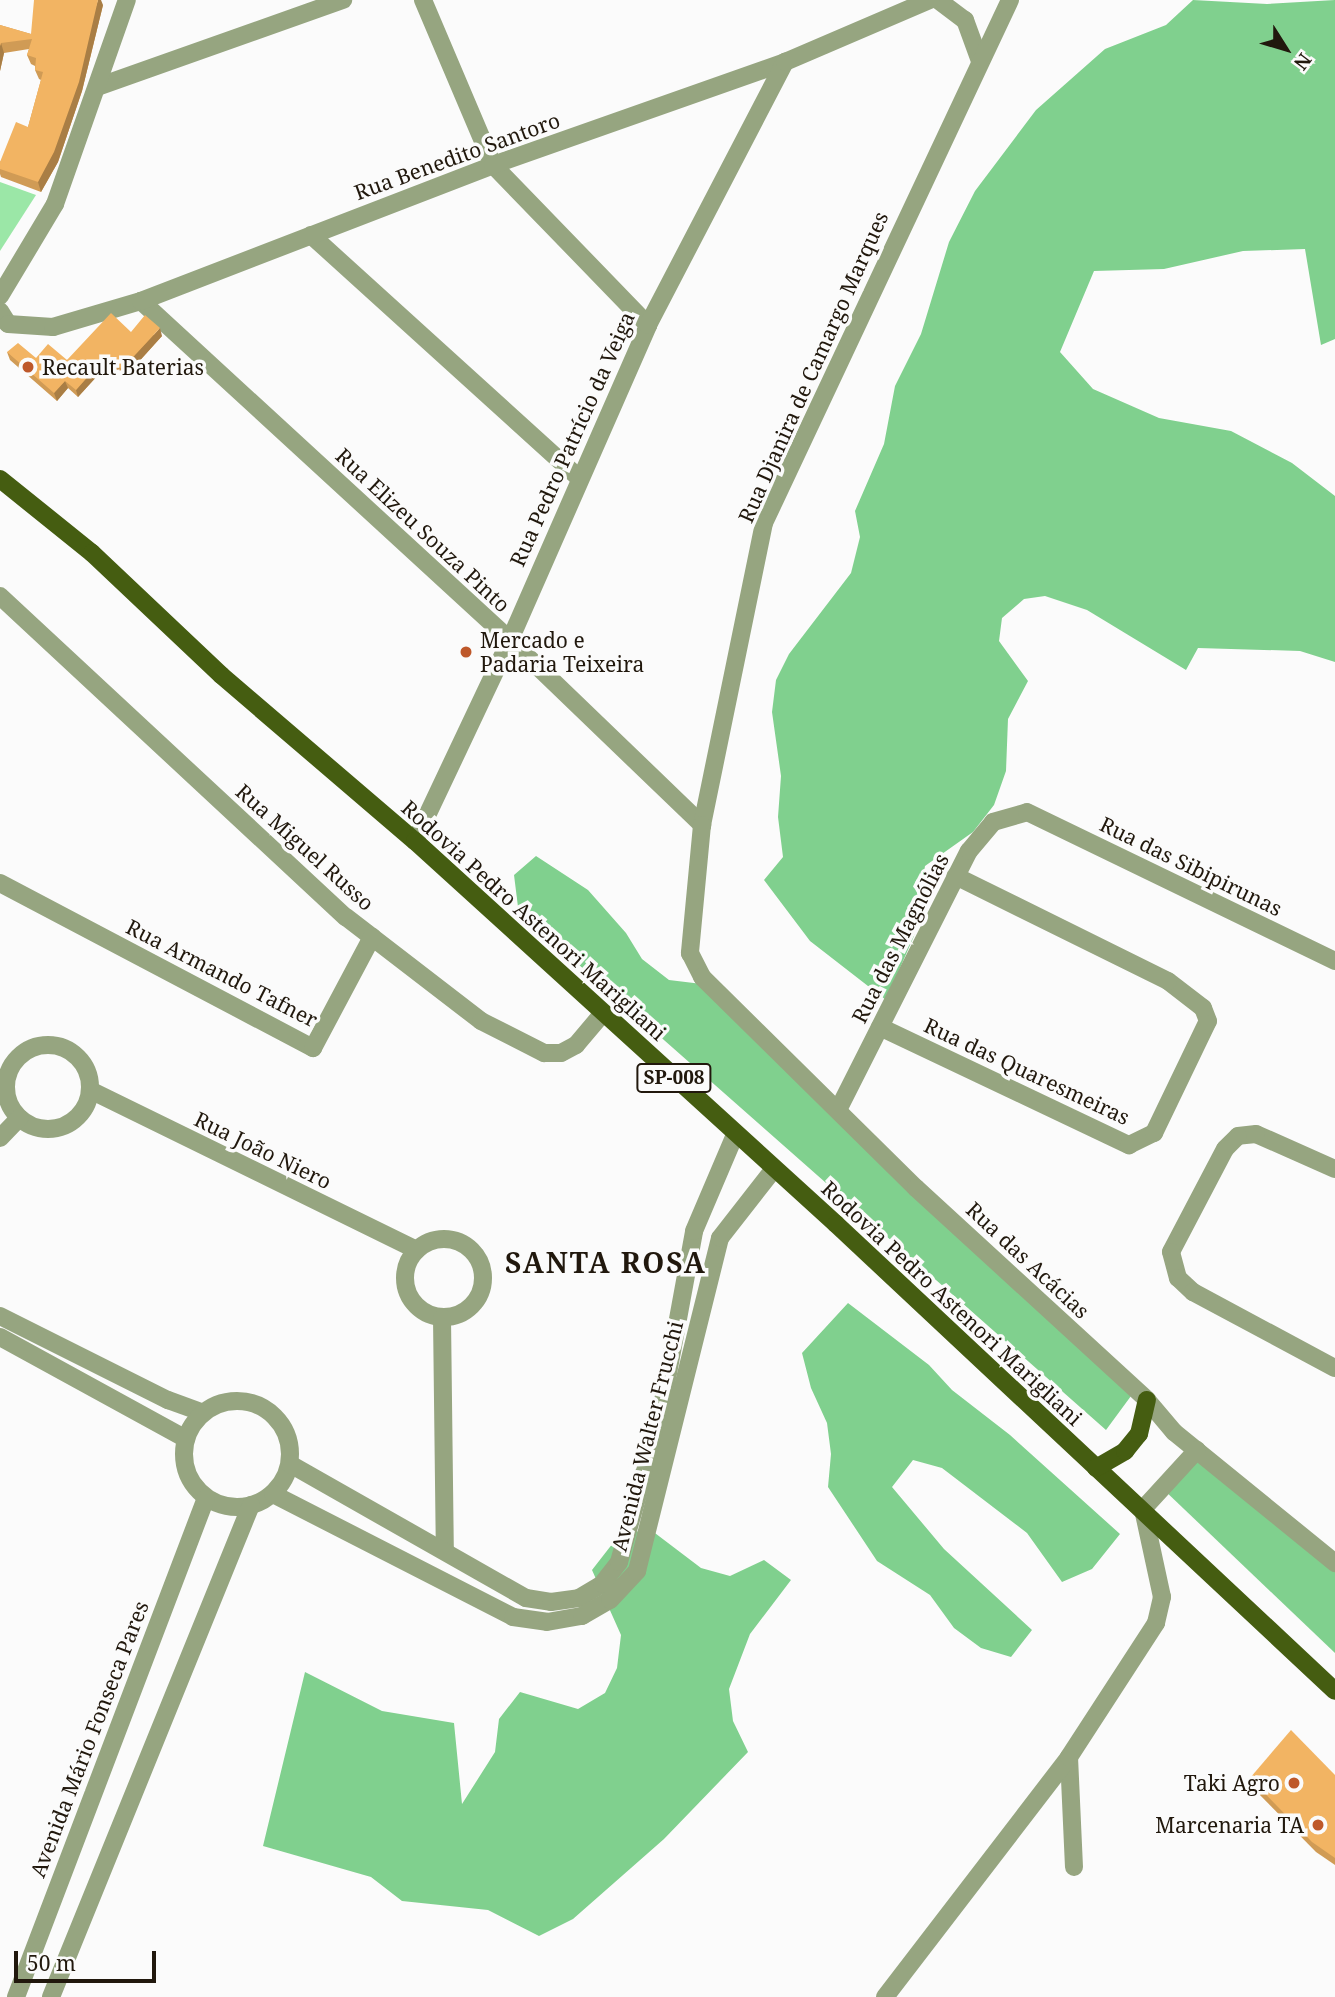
<!DOCTYPE html>
<meta charset="utf-8">
<style>
body{margin:0}
#map{position:relative;width:1335px;height:1997px;overflow:hidden;background:#fbfbfb;font-family:"Noto Serif",serif}
div>[style]{position:absolute}
.green>*{inset:0;background:#9be7a7}
.forest>*{inset:0;background:#80d08e}
.minor>*{height:18px;margin:-9px;padding:0 9px;transform-origin:9px;border-radius:9px;background:#96a580}
.minor>.ring{margin:-9px;padding:0;box-sizing:content-box;background:none;border:18px solid #96a580;border-radius:50%}
.tertiary>*{height:18px;margin:-9px;padding:0 9px;transform-origin:9px;border-radius:9px;background:#96a580}
.primary>*{height:18px;margin:-9px;padding:0 9px;transform-origin:9px;border-radius:9px;background:#455d11}
.wall>*{inset:0;background:#d09b55}
.shaded-wall>*{inset:0;background:#a97e45}
.building>*{inset:0;background:#f2b463}
.dots>*{width:19px;height:19px;translate:-50% -50%;box-sizing:border-box;border:4px solid #fbfbfb;border-radius:50%}
span{translate:-50% -50%;white-space:nowrap;text-align:center;line-height:1.15;-webkit-text-stroke:7px #fbfbfb;paint-order:stroke}
.shield-label span{padding:2px 5px;background:#fbfbfb;border:2px solid;border-radius:5px;-webkit-text-stroke-width:0}
.shield-label{font-size:19px;color:#21180d;font-weight:700}
.street-label{font-size:21px;color:#21180d}
.poi-label{font-size:21px;color:#21180d}
.left{translate:0 -50%;text-align:left}
.right{translate:-100% -50%;text-align:right}
.district-label{font-size:28px;color:#21180d;font-weight:700;letter-spacing:2px}
.north{position:absolute;left:1251px;top:14px;width:70px;height:70px;-webkit-text-stroke:5px #fbfbfb;paint-order:stroke;rotate:127deg;font-size:19px;font-weight:700;line-height:28px;text-align:center;color:#21180d}
.north::after{content:'';display:block;margin:auto;width:24px;height:32px;background:#21180d;clip-path:polygon(50% 0,100% 100%,50% 72%,0 100%)}
.scale{position:absolute;left:14px;top:1951px;width:142px;height:32px;box-sizing:border-box;border:4px solid #21180d;border-top:0;padding-left:9px;font-size:21px;line-height:24px;white-space:nowrap;color:#21180d;-webkit-text-stroke:5px #fbfbfb;paint-order:stroke}
</style>
<div id="map">
<div class="green">
<div style="clip-path:polygon(0 182px,36px 195px,0 251px)"></div>
</div>
<div class="forest">
<div style="clip-path:polygon(1193px 0,1267px 4px,1335px 0,1335px 339px,1321px 345px,1305px 249px,1243px 251px,1164px 269px,1094px 271px,1060px 352px,1093px 389px,1159px 418px,1231px 431px,1292px 463px,1335px 496px,1335px 662px,1300px 651px,1198px 648px,1186px 670px,1087px 610px,1045px 596px,1024px 599px,1002px 618px,999px 641px,1028px 681px,1008px 719px,1006px 771px,994px 805px,973px 832px,925px 866px,914px 936px,886px 1000px,810px 941px,764px 880px,783px 857px,778px 817px,781px 776px,772px 712px,776px 680px,789px 654px,851px 573px,860px 537px,855px 511px,884px 444px,895px 386px,921px 334px,949px 242px,975px 191px,1036px 110px,1105px 49px,1166px 25px)"></div>
<div style="clip-path:polygon(536px 856px,588px 890px,626px 933px,642px 959px,669px 980px,702px 984px,1131px 1396px,1106px 1430px,537px 928px,518px 907px,514px 875px)"></div>
<div style="clip-path:polygon(848px 1303px,929px 1365px,952px 1390px,1010px 1435px,1120px 1534px,1092px 1569px,1062px 1582px,1027px 1533px,942px 1468px,913px 1460px,892px 1487px,944px 1549px,1032px 1630px,1011px 1657px,981px 1648px,954px 1628px,930px 1595px,877px 1561px,828px 1487px,831px 1454px,827px 1423px,811px 1388px,802px 1353px)"></div>
<div style="clip-path:polygon(1186px 1457px,1216px 1465px,1335px 1567px,1335px 1653px,1162px 1488px)"></div>
<div style="clip-path:polygon(647px 1527px,701px 1568px,730px 1576px,764px 1560px,791px 1580px,750px 1634px,729px 1689px,733px 1721px,748px 1752px,664px 1839px,573px 1919px,539px 1936px,488px 1910px,402px 1901px,371px 1877px,263px 1846px,305px 1672px,382px 1711px,454px 1723px,462px 1804px,495px 1752px,499px 1719px,520px 1692px,578px 1709px,605px 1693px,617px 1668px,621px 1635px,592px 1570px,613px 1543px)"></div>
</div>
<div class="minor">
<div style="left:423px;top:0;width:179px;rotate:67deg"></div>
<div style="left:493px;top:165px;width:223px;rotate:45.9deg"></div>
<div style="left:100px;top:86px;width:258px;rotate:-19.5deg"></div>
<div style="left:311px;top:235px;width:362px;rotate:42.2deg"></div>
<div style="left:0;top:296px;width:107px;rotate:-59.1deg"></div>
<div style="left:55px;top:204px;width:216px;rotate:-70.6deg"></div>
<div style="left:141px;top:301px;width:501px;rotate:42.57deg"></div>
<div style="left:510px;top:640px;width:267px;rotate:43.9deg"></div>
<div style="left:0;top:311px;width:15px;rotate:58deg"></div>
<div style="left:8px;top:324px;width:45px;rotate:3.8deg"></div>
<div style="left:53px;top:327px;width:92px;rotate:-16.5deg"></div>
<div style="left:141px;top:301px;width:377px;rotate:-21.1deg"></div>
<div style="left:493px;top:165px;width:310px;rotate:-19.4deg"></div>
<div style="left:0;top:596px;width:472px;rotate:42.9deg"></div>
<div style="left:346px;top:917px;width:170px;rotate:37.6deg"></div>
<div style="left:481px;top:1021px;width:71px;rotate:26.9deg"></div>
<div style="left:544px;top:1053px;width:17px"></div>
<div style="left:561px;top:1053px;width:17px;rotate:-28deg"></div>
<div style="left:576px;top:1045px;width:42px;rotate:-49.8deg"></div>
<div style="left:0;top:883px;width:354px;rotate:27.8deg"></div>
<div style="left:313px;top:1048px;width:126px;rotate:-62deg"></div>
<div style="left:880px;top:1027px;width:276px;rotate:25.4deg"></div>
<div style="left:1129px;top:1145px;width:28px;rotate:-26deg"></div>
<div style="left:1154px;top:1133px;width:124px;rotate:-64.3deg"></div>
<div style="left:1208px;top:1021px;width:14px;rotate:-111deg"></div>
<div style="left:1203px;top:1008px;width:44px;rotate:-142.4deg"></div>
<div style="left:1168px;top:981px;width:237px;rotate:-153.7deg"></div>
<div class="ring" style="left:6px;top:1045px;width:66px;height:66px"></div>
<div style="left:90px;top:1090px;width:364px;rotate:26.1deg"></div>
<div style="left:838px;top:1110px;width:290px;rotate:-63.2deg"></div>
<div style="left:969px;top:851px;width:38px;rotate:-50deg"></div>
<div style="left:993px;top:822px;width:35px;rotate:-16deg"></div>
<div style="left:1027px;top:812px;width:342px;rotate:25.8deg"></div>
<div style="left:0;top:1138px;width:28px;rotate:-46deg"></div>
<div style="left:1335px;top:1169px;width:86px;rotate:-156.1deg"></div>
<div style="left:1256px;top:1134px;width:18px;rotate:174deg"></div>
<div style="left:1238px;top:1136px;width:18px;rotate:135deg"></div>
<div style="left:1225px;top:1149px;width:116px;rotate:117.7deg"></div>
<div style="left:1171px;top:1252px;width:27px;rotate:75deg"></div>
<div style="left:1178px;top:1278px;width:21px;rotate:43deg"></div>
<div style="left:1193px;top:1292px;width:161px;rotate:28.2deg"></div>
<div class="ring" style="left:405px;top:1239px;width:60px;height:60px"></div>
<div style="left:0;top:1316px;width:188px;rotate:26.6deg"></div>
<div style="left:168px;top:1400px;width:37px;rotate:20deg"></div>
<div style="left:442px;top:1318px;width:233px;rotate:89.3deg"></div>
<div style="left:0;top:1337px;width:212px;rotate:28.7deg"></div>
<div class="ring" style="left:184px;top:1401px;width:88px;height:88px"></div>
<div style="left:290px;top:1464px;width:271px;rotate:29.6deg"></div>
<div style="left:526px;top:1598px;width:25px;rotate:9deg"></div>
<div style="left:551px;top:1602px;width:28px;rotate:-8deg"></div>
<div style="left:579px;top:1598px;width:27px;rotate:-31deg"></div>
<div style="left:602px;top:1584px;width:28px;rotate:-52deg"></div>
<div style="left:619px;top:1562px;width:151px;rotate:-74.2deg"></div>
<div style="left:660px;top:1417px;width:189px;rotate:-79.6deg"></div>
<div style="left:694px;top:1231px;width:104px;rotate:-66.9deg"></div>
<div style="left:273px;top:1494px;width:270px;rotate:27.1deg"></div>
<div style="left:513px;top:1617px;width:34px;rotate:8deg"></div>
<div style="left:547px;top:1622px;width:36px;rotate:-10deg"></div>
<div style="left:582px;top:1616px;width:32px;rotate:-30deg"></div>
<div style="left:610px;top:1600px;width:40px;rotate:-47deg"></div>
<div style="left:637px;top:1571px;width:343px;rotate:-76deg"></div>
<div style="left:720px;top:1238px;width:88px;rotate:-52deg"></div>
<div style="left:1069px;top:1757px;width:110px;rotate:87.4deg"></div>
<div style="left:16px;top:1997px;width:534px;rotate:-69.16deg"></div>
<div style="left:51px;top:1997px;width:531px;rotate:-67.88deg"></div>
<div style="left:885px;top:1997px;width:302px;rotate:-52.5deg"></div>
<div style="left:1069px;top:1757px;width:160px;rotate:-57deg"></div>
<div style="left:1156px;top:1623px;width:27px;rotate:-77deg"></div>
<div style="left:1162px;top:1597px;width:90px;rotate:-102.2deg"></div>
</div>
<div class="tertiary">
<div style="left:938px;top:0;width:34px;rotate:37deg"></div>
<div style="left:965px;top:20px;width:44px;rotate:69.9deg"></div>
<div style="left:1010px;top:0;width:578px;rotate:115.19deg"></div>
<div style="left:764px;top:523px;width:308px;rotate:101.6deg"></div>
<div style="left:702px;top:825px;width:129px;rotate:95.4deg"></div>
<div style="left:690px;top:953px;width:27px;rotate:63deg"></div>
<div style="left:702px;top:977px;width:301px;rotate:44.6deg"></div>
<div style="left:916px;top:1188px;width:314px;rotate:42.5deg"></div>
<div style="left:1147px;top:1400px;width:42px;rotate:49.8deg"></div>
<div style="left:1174px;top:1432px;width:208px;rotate:39.1deg"></div>
<div style="left:415px;top:841px;width:222px;rotate:-64.7deg"></div>
<div style="left:510px;top:640px;width:344px;rotate:-66.3deg"></div>
<div style="left:648px;top:325px;width:297px;rotate:-62.5deg"></div>
<div style="left:785px;top:62px;width:158px;rotate:-23.2deg"></div>
<div style="left:1143px;top:1509px;width:80px;rotate:-47.5deg"></div>
</div>
<div class="primary">
<div style="left:0;top:479px;width:118px;rotate:38.8deg"></div>
<div style="left:92px;top:553px;width:178px;rotate:43.4deg"></div>
<div style="left:221px;top:675px;width:255px;rotate:40.6deg"></div>
<div style="left:415px;top:841px;width:569px;rotate:42.29deg"></div>
<div style="left:836px;top:1224px;width:683px;rotate:43.1deg"></div>
<div style="left:1096px;top:1468px;width:34px;rotate:-30deg"></div>
<div style="left:1125px;top:1451px;width:22px;rotate:-51deg"></div>
<div style="left:1139px;top:1434px;width:35px;rotate:-77deg"></div>
</div>
<div class="wall">
<div style="clip-path:polygon(103px 5px,82px 91px,58px 162px,41px 192px,1px 177px,0 174px,0 162px,28px 127px,41px 80px,39px 79px,35px 70px,35px 66px,31px 64px,27px 55px,29px 49px,4px 53px,0 71px,0 25px,31px 34px)"></div>
<div style="clip-path:polygon(131px 332px,162px 336px,125px 377px,109px 363px,78px 397px,68px 388px,57px 401px,10px 360px,7px 352px,36px 358px,67px 360px)"></div>
<div style="clip-path:polygon(1335px 1775px,1335px 1865px,1316px 1852px,1253px 1788px,1250px 1778px)"></div>
</div>
<div class="shaded-wall">
<div style="clip-path:polygon(98px 0,101px 0,103px 5px,82px 91px,58px 162px,41px 192px,38px 182px)"></div>
<div style="clip-path:polygon(1px 43px,4px 53px,0 71px,0 46px)"></div>
<div style="clip-path:polygon(160px 328px,162px 336px,125px 377px,122px 369px)"></div>
<div style="clip-path:polygon(106px 356px,109px 363px,78px 397px,76px 390px)"></div>
<div style="clip-path:polygon(65px 381px,68px 388px,57px 401px,54px 393px)"></div>
</div>
<div class="building">
<div style="clip-path:polygon(34px 0,98px 0,79px 82px,54px 152px,38px 182px,0 169px,0 162px,16px 122px,28px 127px,43px 72px,35px 70px,36px 58px,27px 55px,32px 39px,1px 43px,0 46px,0 25px,31px 34px)"></div>
<div style="clip-path:polygon(111px 313px,131px 332px,145px 315px,160px 328px,122px 369px,106px 356px,76px 390px,65px 381px,54px 393px,7px 352px,18px 343px,36px 358px,48px 344px,67px 360px)"></div>
<div style="clip-path:polygon(1291px 1730px,1335px 1775px,1335px 1858px,1312px 1842px,1250px 1778px)"></div>
</div>
<div class="dots">
<div style="left:28px;top:367px;background:#be582a"></div>
<div style="left:466px;top:652px;background:#be582a"></div>
<div style="left:1294px;top:1783px;background:#be582a"></div>
<div style="left:1318px;top:1825px;background:#be582a"></div>
</div>
<div class="shield-label">
<span style="left:674px;top:1078px">SP-008</span>
</div>
<div class="street-label">
<span style="left:457px;top:156px;rotate:-20deg">Rua Benedito Santoro</span>
<span style="left:813px;top:367px;rotate:-66deg">Rua Djanira de Camargo Marques</span>
<span style="left:572px;top:439px;rotate:-66deg">Rua Pedro Patrício da Veiga</span>
<span style="left:423px;top:530px;rotate:43deg">Rua Elizeu Souza Pinto</span>
<span style="left:305px;top:847px;rotate:42deg">Rua Miguel Russo</span>
<span style="left:1191px;top:866px;rotate:26deg">Rua das Sibipirunas</span>
<span style="left:534px;top:920px;rotate:42deg">Rodovia Pedro Astenori Marigliani</span>
<span style="left:900px;top:938px;rotate:-63deg">Rua das Magnólias</span>
<span style="left:222px;top:973px;rotate:27deg">Rua Armando Tafner</span>
<span style="left:1027px;top:1071px;rotate:25deg">Rua das Quaresmeiras</span>
<span style="left:263px;top:1150px;rotate:26deg">Rua João Niero</span>
<span style="left:1028px;top:1260px;rotate:43deg">Rua das Acácias</span>
<span style="left:952px;top:1303px;rotate:43deg">Rodovia Pedro Astenori Marigliani</span>
<span style="left:647px;top:1436px;rotate:-76deg">Avenida Walter Frucchi</span>
<span style="left:89px;top:1739px;rotate:-69deg">Avenida Mário Fonseca Pares</span>
</div>
<div class="poi-label">
<span class="left" style="left:42px;top:367px">Recault Baterias</span>
<span class="left" style="left:480px;top:652px">Mercado e<br>Padaria Teixeira</span>
<span class="right" style="left:1280px;top:1783px">Taki Agro</span>
<span class="right" style="left:1304px;top:1825px">Marcenaria TA</span>
</div>
<div class="district-label">
<span style="left:606px;top:1262px">SANTA ROSA</span>
</div>
<div class="north">N</div>
<div class="scale">50 m</div>
</div>
